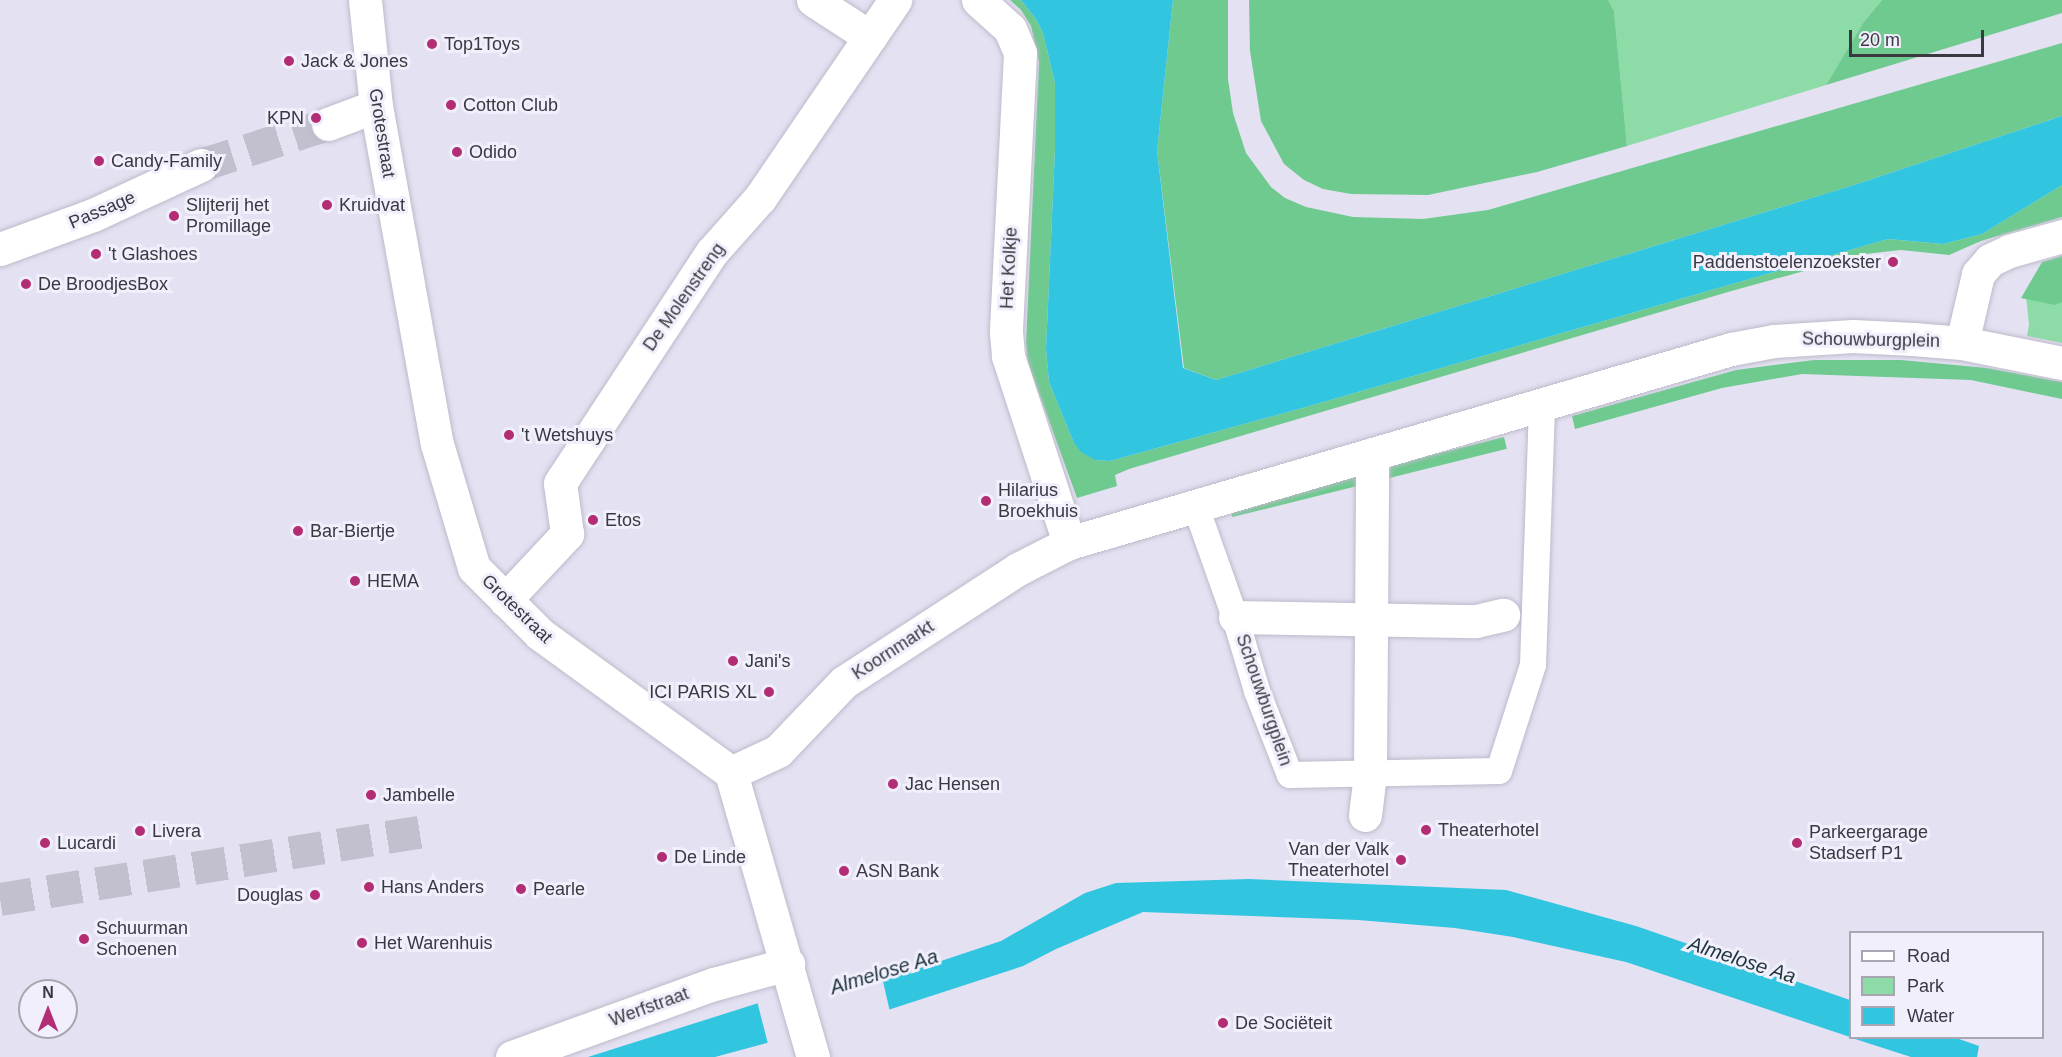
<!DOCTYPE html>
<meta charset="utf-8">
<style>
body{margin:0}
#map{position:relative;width:2062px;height:1057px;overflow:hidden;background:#e4e1f2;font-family:Arial,sans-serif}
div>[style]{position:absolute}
.green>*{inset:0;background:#8ddba7}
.forest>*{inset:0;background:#6eca8f;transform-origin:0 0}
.water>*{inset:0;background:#32c5e0}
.pier>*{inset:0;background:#e4e1f2}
.street-tunnel>*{height:33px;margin-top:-16.5px;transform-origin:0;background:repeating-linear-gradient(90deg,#c2bfce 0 33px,transparent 0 49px)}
.roads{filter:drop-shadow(0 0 2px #bdbaca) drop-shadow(0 0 2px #bdbaca)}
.lane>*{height:26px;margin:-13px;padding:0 13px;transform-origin:13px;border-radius:13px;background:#fff}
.street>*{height:33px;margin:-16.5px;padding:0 16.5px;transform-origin:16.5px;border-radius:16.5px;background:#fff}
.dots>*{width:16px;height:16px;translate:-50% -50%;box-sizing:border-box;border:3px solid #f1effc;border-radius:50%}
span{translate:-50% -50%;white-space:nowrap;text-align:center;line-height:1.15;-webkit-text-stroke:6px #f1effc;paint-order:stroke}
.poi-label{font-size:18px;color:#3a3940}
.left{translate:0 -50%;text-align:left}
.right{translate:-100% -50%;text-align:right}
.street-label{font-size:18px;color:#3a3940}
.water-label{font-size:20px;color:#1d353a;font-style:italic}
.legend{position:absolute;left:1849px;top:931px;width:195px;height:108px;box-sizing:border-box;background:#f1effc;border:2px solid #a8a6b1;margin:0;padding:8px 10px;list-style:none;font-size:18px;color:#3a3940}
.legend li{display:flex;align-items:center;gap:12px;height:30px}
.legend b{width:30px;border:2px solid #a8a6b1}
.north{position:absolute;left:18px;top:979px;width:60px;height:60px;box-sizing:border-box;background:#f1effc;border:2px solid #a8a6b1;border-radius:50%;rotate:0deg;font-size:16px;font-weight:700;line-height:24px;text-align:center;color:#3a3940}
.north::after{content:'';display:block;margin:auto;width:21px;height:27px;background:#b22d74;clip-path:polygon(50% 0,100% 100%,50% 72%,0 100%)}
.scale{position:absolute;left:1849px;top:30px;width:135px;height:27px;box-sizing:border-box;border:3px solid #3a3940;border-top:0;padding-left:8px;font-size:18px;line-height:21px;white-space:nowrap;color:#3a3940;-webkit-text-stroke:4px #f1effc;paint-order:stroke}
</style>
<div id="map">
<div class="green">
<div style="clip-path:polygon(1608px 0,1882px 0,1863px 23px,1826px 85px,1627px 146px,1614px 11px)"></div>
<div style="clip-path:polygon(2062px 262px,2062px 343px,2027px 336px,2029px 325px,2026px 296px)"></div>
</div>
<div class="forest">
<div style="clip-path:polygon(1010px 0,1021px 0,1036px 19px,1043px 33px,1055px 83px,1055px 150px,1046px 349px,1049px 382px,1074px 443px,1095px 460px,1110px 461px,1306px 407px,1888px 239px,1943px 244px,1982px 234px,2062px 185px,2062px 217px,1981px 241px,1949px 255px,1901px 250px,1865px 254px,1728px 292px,1129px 469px,1115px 475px,1117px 486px,1077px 498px,1028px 363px,1026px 342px,1039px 62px,1031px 26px,1021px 10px)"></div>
<div style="clip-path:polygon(1173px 0,1228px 0,1228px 79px,1233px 113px,1246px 153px,1271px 187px,1285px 198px,1306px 207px,1353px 217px,1423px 219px,1488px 210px,2062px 43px,2062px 116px,1854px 185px,1216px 380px,1184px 368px,1157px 151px)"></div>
<div style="clip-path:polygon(1249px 0,1608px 0,1614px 11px,1627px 146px,1537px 172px,1428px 195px,1351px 194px,1323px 189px,1304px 180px,1284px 164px,1261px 121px,1250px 51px)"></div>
<div style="clip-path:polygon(1882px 0,2062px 0,2062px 13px,1826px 85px,1863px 23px)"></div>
<div style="clip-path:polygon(2062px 256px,2062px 302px,2055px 305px,2021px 298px,2042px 262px)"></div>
<div style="clip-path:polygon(1814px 360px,1901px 360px,1987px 368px,2062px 382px,2062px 399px,1971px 380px,1802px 374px,1722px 388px,1575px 429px,1572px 416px,1736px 370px)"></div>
<div style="left:1504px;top:437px;width:12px;height:283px;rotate:76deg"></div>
</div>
<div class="water">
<div style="clip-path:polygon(1021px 0,1173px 0,1157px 151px,1183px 368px,1216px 380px,1854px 185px,2062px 116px,2062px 185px,1982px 234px,1943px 244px,1888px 239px,1306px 407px,1110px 461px,1095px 460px,1081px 452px,1074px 443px,1049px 382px,1046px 349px,1055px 150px,1055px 83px,1043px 33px,1036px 19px)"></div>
<div style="clip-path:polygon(1249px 879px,1506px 890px,1636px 926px,1850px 1000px,1850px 1037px,1626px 962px,1513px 937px,1455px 928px,1358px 920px,1143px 912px,1056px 949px,1023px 966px,891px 1009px,715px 1057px,588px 1057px,765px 1001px,920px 968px,1001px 941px,1085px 893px,1116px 883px)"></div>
<div style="clip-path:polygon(1852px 1038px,1956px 1038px,1979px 1046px,1977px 1057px,1911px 1057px)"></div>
</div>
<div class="pier">
<div style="clip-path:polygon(882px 977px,890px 1012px,768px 1044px,757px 1001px,813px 987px)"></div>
</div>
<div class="street-tunnel">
<div style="left:201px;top:165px;width:133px;rotate:-17.9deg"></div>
<div style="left:0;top:899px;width:436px;rotate:-9.1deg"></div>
</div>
<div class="roads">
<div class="lane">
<div style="left:1196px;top:507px;width:117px;rotate:70.5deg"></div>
<div style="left:1235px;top:617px;width:77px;rotate:73.4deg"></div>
<div style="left:1257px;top:691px;width:90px;rotate:68.6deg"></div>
<div style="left:1290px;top:775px;width:209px;rotate:-1.1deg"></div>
<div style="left:1499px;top:771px;width:111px;rotate:-72.2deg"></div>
<div style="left:1533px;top:665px;width:261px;rotate:-88deg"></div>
</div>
<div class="street">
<div style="left:365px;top:0;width:107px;rotate:84.1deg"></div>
<div style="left:376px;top:106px;width:343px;rotate:79.8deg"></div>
<div style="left:437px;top:444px;width:129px;rotate:73.4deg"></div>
<div style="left:474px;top:568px;width:93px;rotate:45deg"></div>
<div style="left:540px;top:634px;width:236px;rotate:36deg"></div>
<div style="left:731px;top:773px;width:296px;rotate:73.9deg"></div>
<div style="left:813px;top:0;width:68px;rotate:33deg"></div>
<div style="left:978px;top:0;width:43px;rotate:42.2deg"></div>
<div style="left:1010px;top:29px;width:26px;rotate:67deg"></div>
<div style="left:1020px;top:53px;width:279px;rotate:92.9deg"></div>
<div style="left:1006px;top:332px;width:24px;rotate:85deg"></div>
<div style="left:1008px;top:356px;width:197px;rotate:71.9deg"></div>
<div style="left:328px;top:124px;width:51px;rotate:-20.6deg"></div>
<div style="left:0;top:249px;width:99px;rotate:-20.1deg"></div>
<div style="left:93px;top:215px;width:119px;rotate:-24.8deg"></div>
<div style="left:1962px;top:343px;width:71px;rotate:-76.9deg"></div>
<div style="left:1978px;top:274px;width:18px;rotate:-49deg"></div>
<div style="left:1990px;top:260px;width:21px;rotate:-25deg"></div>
<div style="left:2009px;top:251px;width:55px;rotate:-15.8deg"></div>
<div style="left:505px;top:600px;width:91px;rotate:-46.8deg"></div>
<div style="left:567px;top:534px;width:51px;rotate:-97.8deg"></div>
<div style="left:560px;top:483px;width:7px;rotate:-56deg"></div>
<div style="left:564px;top:477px;width:269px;rotate:-56.7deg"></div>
<div style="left:712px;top:252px;width:72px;rotate:-48.4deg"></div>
<div style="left:760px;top:198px;width:240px;rotate:-55.7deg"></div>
<div style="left:1235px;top:617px;width:241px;rotate:1deg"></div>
<div style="left:1476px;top:621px;width:28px;rotate:-13deg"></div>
<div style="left:731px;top:773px;width:52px;rotate:-25.1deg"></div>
<div style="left:778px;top:751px;width:95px;rotate:-46.3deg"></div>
<div style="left:844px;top:682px;width:207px;rotate:-33deg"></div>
<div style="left:1018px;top:569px;width:57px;rotate:-27deg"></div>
<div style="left:1069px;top:543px;width:690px;rotate:-16.33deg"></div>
<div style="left:1731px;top:349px;width:44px;rotate:-10.5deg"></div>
<div style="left:1774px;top:341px;width:79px;rotate:-3.6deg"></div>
<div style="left:1853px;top:336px;width:60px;rotate:2.9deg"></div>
<div style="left:1913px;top:339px;width:49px;rotate:4.7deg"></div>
<div style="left:1962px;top:343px;width:102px;rotate:11.3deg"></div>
<div style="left:1365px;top:815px;width:41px;rotate:-83deg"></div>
<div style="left:1370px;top:774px;width:320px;rotate:-89.6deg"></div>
<div style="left:512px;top:1057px;width:215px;rotate:-19.9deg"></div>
<div style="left:714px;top:984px;width:77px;rotate:-15.1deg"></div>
</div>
</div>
<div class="dots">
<div style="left:432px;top:44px;background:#b22d74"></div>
<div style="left:289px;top:61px;background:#b22d74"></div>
<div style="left:451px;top:105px;background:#b22d74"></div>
<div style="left:316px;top:118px;background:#b22d74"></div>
<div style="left:457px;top:152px;background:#b22d74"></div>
<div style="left:99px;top:161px;background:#b22d74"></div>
<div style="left:327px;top:205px;background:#b22d74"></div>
<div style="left:174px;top:216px;background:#b22d74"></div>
<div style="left:96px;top:254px;background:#b22d74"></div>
<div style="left:1893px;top:262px;background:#b22d74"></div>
<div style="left:26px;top:284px;background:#b22d74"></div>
<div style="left:509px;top:435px;background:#b22d74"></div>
<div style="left:986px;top:501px;background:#b22d74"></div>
<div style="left:593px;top:520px;background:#b22d74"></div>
<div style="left:298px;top:531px;background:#b22d74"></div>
<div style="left:355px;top:581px;background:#b22d74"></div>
<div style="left:733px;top:661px;background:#b22d74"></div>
<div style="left:769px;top:692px;background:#b22d74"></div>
<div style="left:893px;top:784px;background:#b22d74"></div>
<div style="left:371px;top:795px;background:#b22d74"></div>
<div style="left:1426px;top:830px;background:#b22d74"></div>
<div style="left:140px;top:831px;background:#b22d74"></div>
<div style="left:45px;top:843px;background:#b22d74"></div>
<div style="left:1797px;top:843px;background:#b22d74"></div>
<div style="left:662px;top:857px;background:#b22d74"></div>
<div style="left:1401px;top:860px;background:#b22d74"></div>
<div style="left:844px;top:871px;background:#b22d74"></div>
<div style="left:369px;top:887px;background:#b22d74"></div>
<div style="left:521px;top:889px;background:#b22d74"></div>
<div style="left:315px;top:895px;background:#b22d74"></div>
<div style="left:84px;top:939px;background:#b22d74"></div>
<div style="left:362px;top:943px;background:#b22d74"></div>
<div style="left:1223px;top:1023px;background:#b22d74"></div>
</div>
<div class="poi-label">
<span class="left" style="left:444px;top:44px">Top1Toys</span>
<span class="left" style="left:301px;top:61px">Jack &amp; Jones</span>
<span class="left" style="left:463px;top:105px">Cotton Club</span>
<span class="right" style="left:304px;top:118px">KPN</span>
<span class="left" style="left:469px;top:152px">Odido</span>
<span class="left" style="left:111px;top:161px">Candy-Family</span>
<span class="left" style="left:339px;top:205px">Kruidvat</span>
<span class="left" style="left:186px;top:216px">Slijterij het<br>Promillage</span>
<span class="left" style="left:108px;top:254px">'t Glashoes</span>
<span class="right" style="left:1881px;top:262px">Paddenstoelenzoekster</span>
<span class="left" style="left:38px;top:284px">De BroodjesBox</span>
<span class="left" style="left:521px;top:435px">'t Wetshuys</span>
<span class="left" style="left:998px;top:501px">Hilarius<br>Broekhuis</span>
<span class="left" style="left:605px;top:520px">Etos</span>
<span class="left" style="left:310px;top:531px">Bar-Biertje</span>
<span class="left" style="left:367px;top:581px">HEMA</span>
<span class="left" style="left:745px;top:661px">Jani's</span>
<span class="right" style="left:757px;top:692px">ICI PARIS XL</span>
<span class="left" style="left:905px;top:784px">Jac Hensen</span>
<span class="left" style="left:383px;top:795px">Jambelle</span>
<span class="left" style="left:1438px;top:830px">Theaterhotel</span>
<span class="left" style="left:152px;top:831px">Livera</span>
<span class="left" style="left:1809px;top:843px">Parkeergarage<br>Stadserf P1</span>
<span class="left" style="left:57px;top:843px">Lucardi</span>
<span class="right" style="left:1389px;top:860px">Van der Valk<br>Theaterhotel</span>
<span class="left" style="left:674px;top:857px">De Linde</span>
<span class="left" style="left:856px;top:871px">ASN Bank</span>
<span class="left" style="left:381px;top:887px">Hans Anders</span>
<span class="left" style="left:533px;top:889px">Pearle</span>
<span class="right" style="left:303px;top:895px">Douglas</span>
<span class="left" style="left:96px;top:939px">Schuurman<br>Schoenen</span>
<span class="left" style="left:374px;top:943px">Het Warenhuis</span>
<span class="left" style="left:1235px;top:1023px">De Sociëteit</span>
</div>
<div class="street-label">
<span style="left:382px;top:133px;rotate:81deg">Grotestraat</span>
<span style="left:102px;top:210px;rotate:-23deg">Passage</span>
<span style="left:1009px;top:268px;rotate:-87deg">Het Kolkje</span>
<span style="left:684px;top:297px;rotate:-55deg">De Molenstreng</span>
<span style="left:1871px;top:340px;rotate:1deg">Schouwburgplein</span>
<span style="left:517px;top:609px;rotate:44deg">Grotestraat</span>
<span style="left:893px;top:650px;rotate:-33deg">Koornmarkt</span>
<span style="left:1264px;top:700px;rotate:71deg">Schouwburgplein</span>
<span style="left:649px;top:1007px;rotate:-20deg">Werfstraat</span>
</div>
<div class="water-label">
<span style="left:1742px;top:960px;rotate:18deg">Almelose Aa</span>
<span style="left:884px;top:972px;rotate:-17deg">Almelose Aa</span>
</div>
<ul class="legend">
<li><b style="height:8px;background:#fff"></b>Road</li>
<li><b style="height:16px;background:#8ddba7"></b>Park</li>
<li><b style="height:16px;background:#32c5e0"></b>Water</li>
</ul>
<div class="north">N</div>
<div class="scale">20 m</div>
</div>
